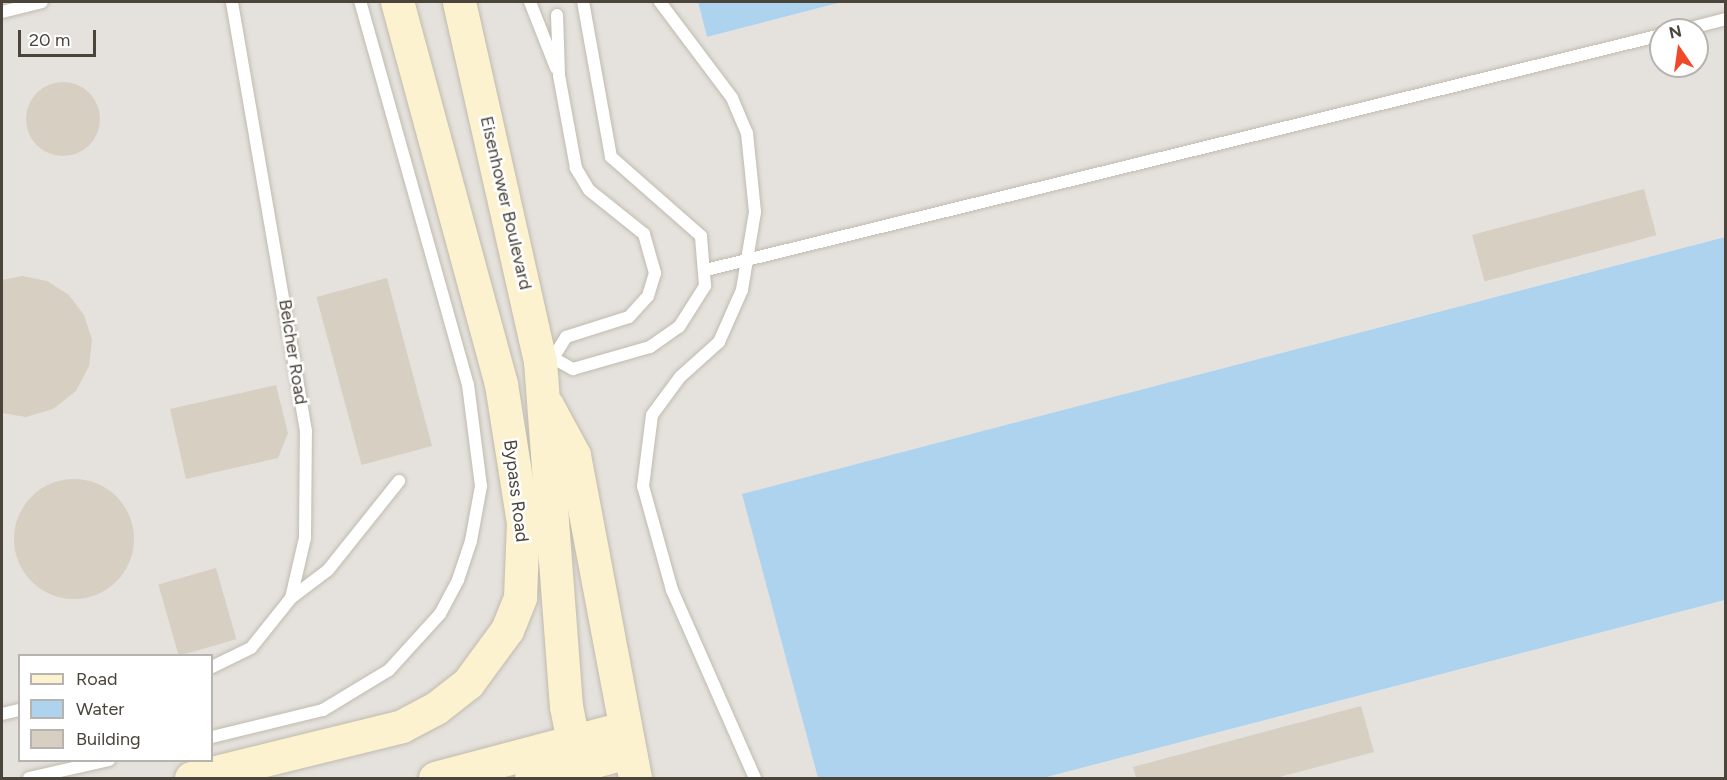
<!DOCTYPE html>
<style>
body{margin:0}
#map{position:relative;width:1727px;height:780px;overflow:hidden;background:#f5f3ec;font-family:Figtree,sans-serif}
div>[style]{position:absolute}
.industrial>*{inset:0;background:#e5e2dd}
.water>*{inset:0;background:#add3ee}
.building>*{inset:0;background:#d7cfc2;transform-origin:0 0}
.round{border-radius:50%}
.roads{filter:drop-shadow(0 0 2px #c1bbaf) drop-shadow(0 0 2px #c1bbaf)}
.lane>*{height:12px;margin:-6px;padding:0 6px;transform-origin:6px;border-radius:6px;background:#fff}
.secondary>*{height:33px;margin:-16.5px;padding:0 16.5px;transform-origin:16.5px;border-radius:16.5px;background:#fcf2d0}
span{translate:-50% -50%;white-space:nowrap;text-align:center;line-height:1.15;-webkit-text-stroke:5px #fff;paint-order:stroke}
.street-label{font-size:18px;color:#4a443a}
.frame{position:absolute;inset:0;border:3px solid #4a443a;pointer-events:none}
.legend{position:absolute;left:18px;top:654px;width:195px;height:108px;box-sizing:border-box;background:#fff;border:2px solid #b7b4b0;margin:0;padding:8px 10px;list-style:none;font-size:18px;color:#4a443a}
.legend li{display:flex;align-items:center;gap:12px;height:30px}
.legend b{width:30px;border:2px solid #b7b4b0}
.north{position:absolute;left:1649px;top:18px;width:60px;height:60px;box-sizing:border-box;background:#fff;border:2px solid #b7b4b0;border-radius:50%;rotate:347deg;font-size:16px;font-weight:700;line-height:24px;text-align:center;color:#4a443a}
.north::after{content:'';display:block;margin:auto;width:21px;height:27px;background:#f04929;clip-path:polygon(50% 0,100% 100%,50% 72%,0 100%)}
.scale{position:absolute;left:18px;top:30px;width:78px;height:27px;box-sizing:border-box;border:3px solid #4a443a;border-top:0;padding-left:8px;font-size:18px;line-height:21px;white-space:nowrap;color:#4a443a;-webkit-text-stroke:4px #fff;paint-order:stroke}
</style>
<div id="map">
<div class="industrial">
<div style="clip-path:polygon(evenodd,2px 2px,698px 2px,707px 37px,842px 2px,1725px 2px,1725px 237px,743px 494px,818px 778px,2px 778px,2px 2px,1661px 30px,1697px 30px,1697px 66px,1661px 66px,1661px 30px,2px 2px,20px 656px,212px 656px,212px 760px,20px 760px,20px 656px)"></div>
<div style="clip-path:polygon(1725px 600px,1725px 778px,1043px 778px)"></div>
</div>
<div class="water">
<div style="clip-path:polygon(698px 2px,842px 2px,707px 37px)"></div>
<div style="clip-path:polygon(1725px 237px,1725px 600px,1043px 778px,818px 778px,742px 494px)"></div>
</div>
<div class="building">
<div class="round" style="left:26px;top:82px;width:74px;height:74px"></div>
<div style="left:1644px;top:189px;width:48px;height:178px;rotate:75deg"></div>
<div style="clip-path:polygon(22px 276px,47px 281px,69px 295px,84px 315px,92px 340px,89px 366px,76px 391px,53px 409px,26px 417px,2px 413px,2px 280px)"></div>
<div style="left:387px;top:278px;width:174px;height:73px;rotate:75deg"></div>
<div style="clip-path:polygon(276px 385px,288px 433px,278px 458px,186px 479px,170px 409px)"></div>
<div class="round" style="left:14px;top:479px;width:120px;height:120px"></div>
<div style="left:216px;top:568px;width:74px;height:60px;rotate:74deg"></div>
<div style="clip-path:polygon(1361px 706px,1374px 752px,1276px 778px,1136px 778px,1133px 767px)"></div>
</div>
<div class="roads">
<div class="lane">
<div style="left:530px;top:2px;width:71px;rotate:68.5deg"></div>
<div style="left:660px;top:2px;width:120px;rotate:53.1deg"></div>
<div style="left:732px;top:98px;width:38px;rotate:67deg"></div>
<div style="left:747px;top:133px;width:79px;rotate:84.2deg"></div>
<div style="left:755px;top:212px;width:79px;rotate:99.5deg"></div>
<div style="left:742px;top:290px;width:57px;rotate:113.9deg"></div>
<div style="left:719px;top:342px;width:52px;rotate:138.1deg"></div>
<div style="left:680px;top:377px;width:47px;rotate:126.4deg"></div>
<div style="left:652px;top:415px;width:72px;rotate:97.2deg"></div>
<div style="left:643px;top:486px;width:108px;rotate:74.4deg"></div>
<div style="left:672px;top:590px;width:206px;rotate:66.2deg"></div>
<div style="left:2px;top:12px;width:41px;rotate:-14deg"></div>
<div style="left:1683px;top:30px;width:44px;rotate:-14.3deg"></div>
<div style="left:706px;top:270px;width:983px;rotate:-13.82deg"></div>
<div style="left:553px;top:358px;width:25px;rotate:-58deg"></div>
<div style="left:566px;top:337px;width:66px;rotate:-17.6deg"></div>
<div style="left:629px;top:317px;width:28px;rotate:-48deg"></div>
<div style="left:648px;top:296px;width:24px;rotate:-73deg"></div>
<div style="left:655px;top:273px;width:41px;rotate:-105.8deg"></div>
<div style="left:644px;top:234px;width:70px;rotate:-141.3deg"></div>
<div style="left:589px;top:190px;width:26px;rotate:-121deg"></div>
<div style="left:576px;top:168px;width:95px;rotate:-100.4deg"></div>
<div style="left:559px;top:75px;width:60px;rotate:-91.9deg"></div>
<div style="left:543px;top:360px;width:10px;rotate:-11deg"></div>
<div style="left:553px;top:358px;width:23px;rotate:29deg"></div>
<div style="left:573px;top:369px;width:80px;rotate:-15.9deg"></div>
<div style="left:650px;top:347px;width:35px;rotate:-35deg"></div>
<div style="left:679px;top:327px;width:49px;rotate:-57.6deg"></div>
<div style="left:705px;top:286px;width:50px;rotate:-94.6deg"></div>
<div style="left:701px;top:236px;width:120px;rotate:-138.7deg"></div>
<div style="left:611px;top:157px;width:158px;rotate:-100.2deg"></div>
<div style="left:291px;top:598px;width:46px;rotate:-37.1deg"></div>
<div style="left:328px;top:570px;width:114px;rotate:-51.4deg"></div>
<div style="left:212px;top:667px;width:43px;rotate:-26deg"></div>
<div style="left:251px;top:648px;width:64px;rotate:-51.3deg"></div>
<div style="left:291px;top:598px;width:62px;rotate:-76.9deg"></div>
<div style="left:305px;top:538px;width:107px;rotate:-89.5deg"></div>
<div style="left:306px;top:431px;width:435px;rotate:-99.8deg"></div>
<div style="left:2px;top:714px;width:18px;rotate:-13deg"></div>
<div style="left:212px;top:737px;width:114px;rotate:-13.7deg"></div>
<div style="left:323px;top:710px;width:77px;rotate:-31.2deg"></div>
<div style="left:389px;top:670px;width:76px;rotate:-47.7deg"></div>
<div style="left:440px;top:614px;width:38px;rotate:-62deg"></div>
<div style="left:458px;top:580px;width:41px;rotate:-71.6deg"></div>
<div style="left:471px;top:541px;width:56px;rotate:-79.7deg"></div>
<div style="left:481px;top:486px;width:102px;rotate:-97.3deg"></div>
<div style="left:468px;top:385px;width:398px;rotate:-105.7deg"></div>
<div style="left:29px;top:778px;width:82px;rotate:-12.7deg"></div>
</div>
<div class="secondary">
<div style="left:459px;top:2px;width:368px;rotate:77.3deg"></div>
<div style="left:540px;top:361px;width:346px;rotate:85.7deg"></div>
<div style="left:566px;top:706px;width:73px;rotate:79deg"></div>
<div style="left:547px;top:405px;width:57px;rotate:61.6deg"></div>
<div style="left:574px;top:455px;width:329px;rotate:79.3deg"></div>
<div style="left:191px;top:778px;width:217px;rotate:-13.8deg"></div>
<div style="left:402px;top:726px;width:38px;rotate:-28deg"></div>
<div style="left:436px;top:708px;width:41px;rotate:-38deg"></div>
<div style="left:468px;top:683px;width:66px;rotate:-53.7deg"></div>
<div style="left:507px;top:630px;width:35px;rotate:-68deg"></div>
<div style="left:520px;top:597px;width:74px;rotate:-87.7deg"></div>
<div style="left:523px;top:523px;width:141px;rotate:-99deg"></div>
<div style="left:501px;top:384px;width:396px;rotate:-105.2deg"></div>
<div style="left:435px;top:778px;width:195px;rotate:-14.9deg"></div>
<div style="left:531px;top:778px;width:100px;rotate:-15deg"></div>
</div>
</div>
<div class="street-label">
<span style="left:506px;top:203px;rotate:77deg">Eisenhower Boulevard</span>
<span style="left:293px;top:352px;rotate:81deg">Belcher Road</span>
<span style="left:516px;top:491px;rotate:83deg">Bypass Road</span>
</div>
<div class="frame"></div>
<ul class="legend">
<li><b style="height:8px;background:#fcf2d0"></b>Road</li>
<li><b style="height:16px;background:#add3ee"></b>Water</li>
<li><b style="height:16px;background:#d7cfc2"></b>Building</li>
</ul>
<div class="north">N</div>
<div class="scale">20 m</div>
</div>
